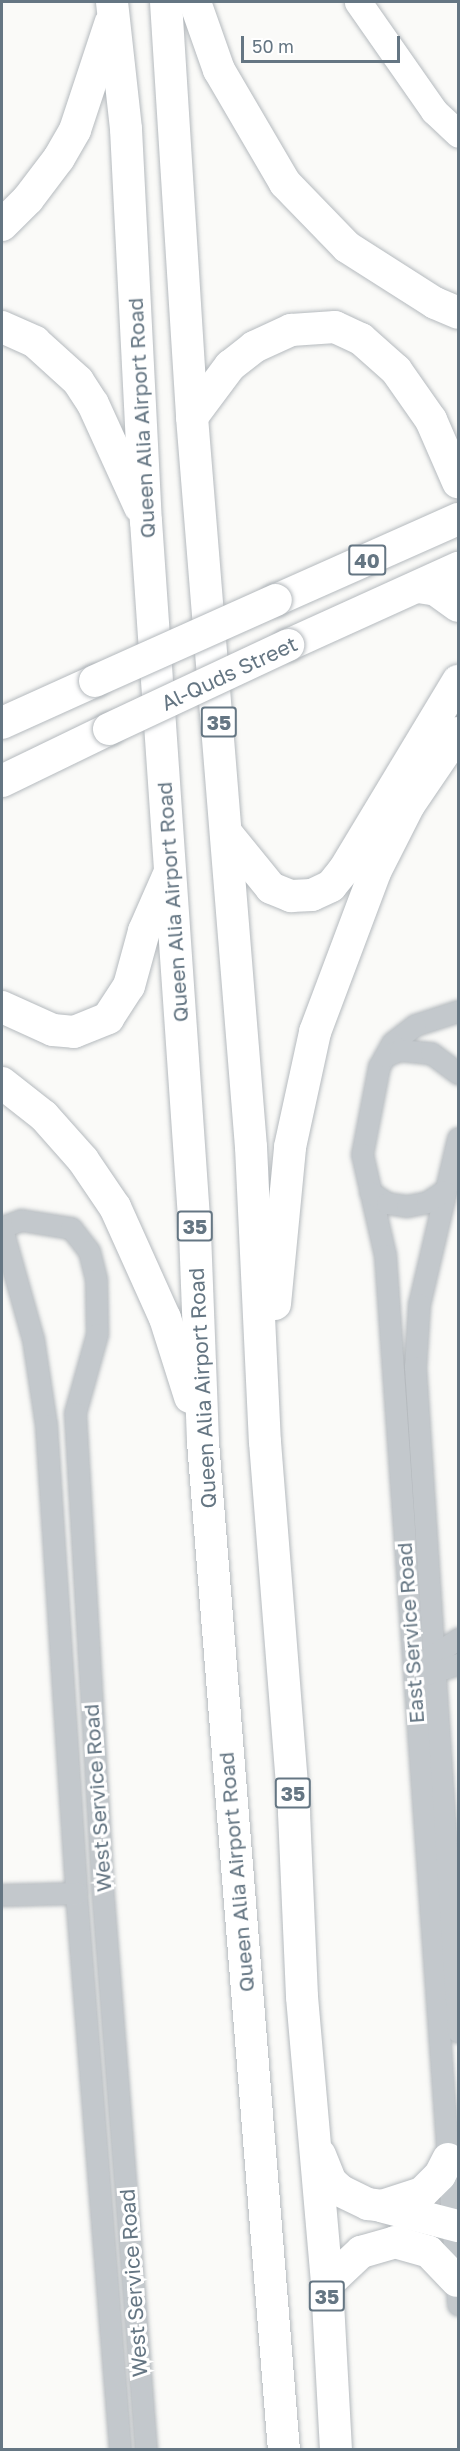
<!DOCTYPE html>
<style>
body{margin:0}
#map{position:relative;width:460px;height:2451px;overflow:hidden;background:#fafaf8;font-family:"Golos Text",sans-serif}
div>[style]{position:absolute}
.roads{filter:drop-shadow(0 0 2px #b5babe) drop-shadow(0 0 2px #b5babe)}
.minor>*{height:21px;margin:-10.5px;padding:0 10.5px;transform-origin:10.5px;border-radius:10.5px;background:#c3c8cc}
.major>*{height:27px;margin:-13.5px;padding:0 13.5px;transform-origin:13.5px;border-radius:13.5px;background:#fff}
.highway>*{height:32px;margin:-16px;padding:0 16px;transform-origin:16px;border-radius:16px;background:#fff}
.bridges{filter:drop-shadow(0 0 2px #b4b9bd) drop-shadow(0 0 2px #b4b9bd)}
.highway-bridge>*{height:32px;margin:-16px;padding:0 16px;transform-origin:16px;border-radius:16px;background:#fff}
span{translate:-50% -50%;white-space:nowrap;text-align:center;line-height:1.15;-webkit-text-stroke:6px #fff;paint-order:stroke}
.shield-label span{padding:2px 4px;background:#fff;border:2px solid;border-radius:4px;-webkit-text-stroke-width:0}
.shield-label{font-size:20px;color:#657683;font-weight:700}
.street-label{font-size:21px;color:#657683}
.frame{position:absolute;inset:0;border:3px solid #657683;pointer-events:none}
.scale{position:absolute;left:241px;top:36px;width:159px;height:27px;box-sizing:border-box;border:3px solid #657683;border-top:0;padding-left:8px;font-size:18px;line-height:21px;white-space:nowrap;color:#657683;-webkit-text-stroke:4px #fff;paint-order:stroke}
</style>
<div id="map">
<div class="roads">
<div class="minor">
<div style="left:458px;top:1011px;width:45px;rotate:162deg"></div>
<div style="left:415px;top:1025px;width:29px;rotate:142deg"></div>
<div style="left:392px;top:1043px;width:26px;rotate:119deg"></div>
<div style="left:379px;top:1066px;width:90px;rotate:100.9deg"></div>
<div style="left:362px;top:1154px;width:104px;rotate:77.2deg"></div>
<div style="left:385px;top:1255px;width:1052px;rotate:86.02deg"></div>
<div style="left:385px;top:1056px;width:16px;rotate:-22deg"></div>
<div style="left:400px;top:1050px;width:31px;rotate:6deg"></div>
<div style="left:431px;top:1053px;width:34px;rotate:37deg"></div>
<div style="left:458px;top:1138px;width:171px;rotate:103.2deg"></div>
<div style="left:419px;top:1304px;width:63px;rotate:93.6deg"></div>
<div style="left:415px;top:1367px;width:666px;rotate:86.3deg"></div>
<div style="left:370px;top:1192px;width:20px;rotate:33deg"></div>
<div style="left:387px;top:1203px;width:20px;rotate:9deg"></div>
<div style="left:407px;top:1206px;width:20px;rotate:-11deg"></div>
<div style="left:427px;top:1202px;width:20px;rotate:-33deg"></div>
<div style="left:2px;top:1227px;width:20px;rotate:-20deg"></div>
<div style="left:21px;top:1220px;width:51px;rotate:9.1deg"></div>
<div style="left:71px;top:1228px;width:29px;rotate:52deg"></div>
<div style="left:89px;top:1251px;width:30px;rotate:76deg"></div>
<div style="left:96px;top:1280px;width:54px;rotate:88.9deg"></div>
<div style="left:97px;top:1334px;width:82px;rotate:105.6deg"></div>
<div style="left:75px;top:1413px;width:473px;rotate:86.7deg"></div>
<div style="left:102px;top:1885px;width:567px;rotate:85.55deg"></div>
<div style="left:2px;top:1229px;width:114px;rotate:74.3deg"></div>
<div style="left:33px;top:1339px;width:87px;rotate:81.4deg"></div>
<div style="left:46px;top:1425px;width:469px;rotate:86.3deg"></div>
<div style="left:76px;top:1893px;width:559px;rotate:85.48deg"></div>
<div style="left:425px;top:1661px;width:40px;rotate:-34deg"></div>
<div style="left:424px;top:1675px;width:36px;rotate:-18deg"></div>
<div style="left:2px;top:1895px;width:74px;rotate:-1.5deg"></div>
</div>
<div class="major">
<div style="left:358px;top:2px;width:133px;rotate:55.1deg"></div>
<div style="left:434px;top:111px;width:33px;rotate:43deg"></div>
</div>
<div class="highway">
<div style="left:112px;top:2px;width:128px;rotate:83.7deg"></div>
<div style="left:126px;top:129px;width:393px;rotate:87.1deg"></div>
<div style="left:146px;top:521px;width:714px;rotate:86.06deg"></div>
<div style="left:195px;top:1233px;width:209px;rotate:87.8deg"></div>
<div style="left:203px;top:1442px;width:1011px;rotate:85.41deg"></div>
<div style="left:166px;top:2px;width:416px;rotate:86.4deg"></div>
<div style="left:192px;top:417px;width:732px;rotate:85.38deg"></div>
<div style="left:251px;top:1147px;width:295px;rotate:87.3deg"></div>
<div style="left:265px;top:1442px;width:372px;rotate:85.5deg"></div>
<div style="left:294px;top:1813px;width:184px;rotate:87.5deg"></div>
<div style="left:302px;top:1997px;width:288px;rotate:85deg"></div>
<div style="left:327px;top:2284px;width:166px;rotate:86.9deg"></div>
<div style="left:195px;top:2px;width:72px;rotate:70.6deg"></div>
<div style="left:219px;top:70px;width:131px;rotate:59.7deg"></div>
<div style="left:285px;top:183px;width:89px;rotate:45.9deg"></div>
<div style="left:347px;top:247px;width:104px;rotate:32.5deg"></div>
<div style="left:435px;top:303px;width:25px;rotate:23deg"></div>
<div style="left:2px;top:225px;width:37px;rotate:-45deg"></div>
<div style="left:28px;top:199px;width:51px;rotate:-52.9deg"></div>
<div style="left:59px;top:158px;width:32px;rotate:-60deg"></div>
<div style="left:75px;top:130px;width:112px;rotate:-71.7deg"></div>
<div style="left:2px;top:327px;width:36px;rotate:24deg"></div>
<div style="left:35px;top:342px;width:58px;rotate:42.2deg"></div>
<div style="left:78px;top:381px;width:27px;rotate:57deg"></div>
<div style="left:93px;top:404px;width:113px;rotate:65.5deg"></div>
<div style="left:192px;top:417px;width:64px;rotate:-53.3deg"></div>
<div style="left:230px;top:366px;width:31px;rotate:-38deg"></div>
<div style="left:254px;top:347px;width:41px;rotate:-24.7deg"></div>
<div style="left:291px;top:330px;width:44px;rotate:-3.9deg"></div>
<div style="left:335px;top:327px;width:29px;rotate:25deg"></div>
<div style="left:361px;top:339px;width:47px;rotate:41.5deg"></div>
<div style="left:396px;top:370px;width:61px;rotate:55deg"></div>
<div style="left:431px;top:420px;width:68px;rotate:66.5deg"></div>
<div style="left:418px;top:587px;width:18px;rotate:9deg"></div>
<div style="left:436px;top:590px;width:27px;rotate:36deg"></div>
<div style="left:276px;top:600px;width:199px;rotate:-24deg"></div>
<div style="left:288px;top:645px;width:187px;rotate:-24.4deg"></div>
<div style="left:2px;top:723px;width:102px;rotate:-24.3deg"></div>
<div style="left:2px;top:781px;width:119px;rotate:-25.9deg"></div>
<div style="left:228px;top:835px;width:68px;rotate:50.9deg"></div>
<div style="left:271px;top:888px;width:22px;rotate:22deg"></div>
<div style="left:291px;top:896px;width:21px;rotate:-3deg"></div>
<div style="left:312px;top:895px;width:21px;rotate:-25deg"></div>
<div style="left:331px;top:886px;width:21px;rotate:-51deg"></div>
<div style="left:344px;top:870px;width:221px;rotate:-58.9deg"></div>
<div style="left:2px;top:1007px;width:56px;rotate:24.3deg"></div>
<div style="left:53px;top:1030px;width:21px;rotate:5deg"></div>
<div style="left:74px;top:1032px;width:37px;rotate:-22deg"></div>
<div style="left:108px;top:1018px;width:38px;rotate:-57deg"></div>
<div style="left:129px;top:986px;width:57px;rotate:-74.7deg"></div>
<div style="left:144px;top:931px;width:62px;rotate:-66.3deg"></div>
<div style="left:2px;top:1083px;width:53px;rotate:38.2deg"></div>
<div style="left:44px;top:1116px;width:59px;rotate:48.4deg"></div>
<div style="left:83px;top:1160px;width:57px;rotate:55.8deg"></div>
<div style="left:115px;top:1207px;width:122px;rotate:65.8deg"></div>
<div style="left:165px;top:1318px;width:83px;rotate:72.4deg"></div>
<div style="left:275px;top:1304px;width:158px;rotate:-84.5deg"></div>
<div style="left:290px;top:1147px;width:118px;rotate:-77.7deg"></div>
<div style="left:315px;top:1032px;width:171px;rotate:-69.4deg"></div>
<div style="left:375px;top:872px;width:75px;rotate:-63.1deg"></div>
<div style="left:409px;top:805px;width:87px;rotate:-55.8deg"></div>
<div style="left:320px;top:2155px;width:29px;rotate:68deg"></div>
<div style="left:331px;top:2182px;width:13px;rotate:42deg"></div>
<div style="left:341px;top:2191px;width:30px;rotate:26deg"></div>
<div style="left:368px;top:2204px;width:14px;rotate:8deg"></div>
<div style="left:382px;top:2206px;width:42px;rotate:-18deg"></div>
<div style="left:422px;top:2193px;width:25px;rotate:-45deg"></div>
<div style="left:440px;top:2175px;width:18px;rotate:-63deg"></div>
<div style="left:384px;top:2207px;width:76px;rotate:14.4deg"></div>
<div style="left:327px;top:2284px;width:47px;rotate:-43.3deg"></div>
<div style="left:361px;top:2252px;width:35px;rotate:-16deg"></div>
<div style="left:395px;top:2242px;width:35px;rotate:16deg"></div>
<div style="left:429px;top:2252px;width:40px;rotate:46deg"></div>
</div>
</div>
<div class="bridges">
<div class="highway-bridge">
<div style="left:95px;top:681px;width:198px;rotate:-24.1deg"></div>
<div style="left:109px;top:729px;width:198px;rotate:-25.1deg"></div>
</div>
</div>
<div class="shield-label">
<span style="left:367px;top:560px">40</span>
<span style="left:219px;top:722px">35</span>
<span style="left:195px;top:1226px">35</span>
<span style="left:293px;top:1793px">35</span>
<span style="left:327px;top:2296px">35</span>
</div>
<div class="street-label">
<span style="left:141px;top:418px;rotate:-93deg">Queen Alia Airport Road</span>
<span style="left:229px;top:673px;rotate:-25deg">Al-Quds Street</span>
<span style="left:172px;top:902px;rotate:-94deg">Queen Alia Airport Road</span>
<span style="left:202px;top:1388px;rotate:-93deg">Queen Alia Airport Road</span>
<span style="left:410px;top:1633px;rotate:-94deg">East Service Road</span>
<span style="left:97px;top:1798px;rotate:-94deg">West Service Road</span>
<span style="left:236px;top:1872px;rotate:-95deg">Queen Alia Airport Road</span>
<span style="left:133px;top:2283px;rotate:-94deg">West Service Road</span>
</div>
<div class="frame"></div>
<div class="scale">50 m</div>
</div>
